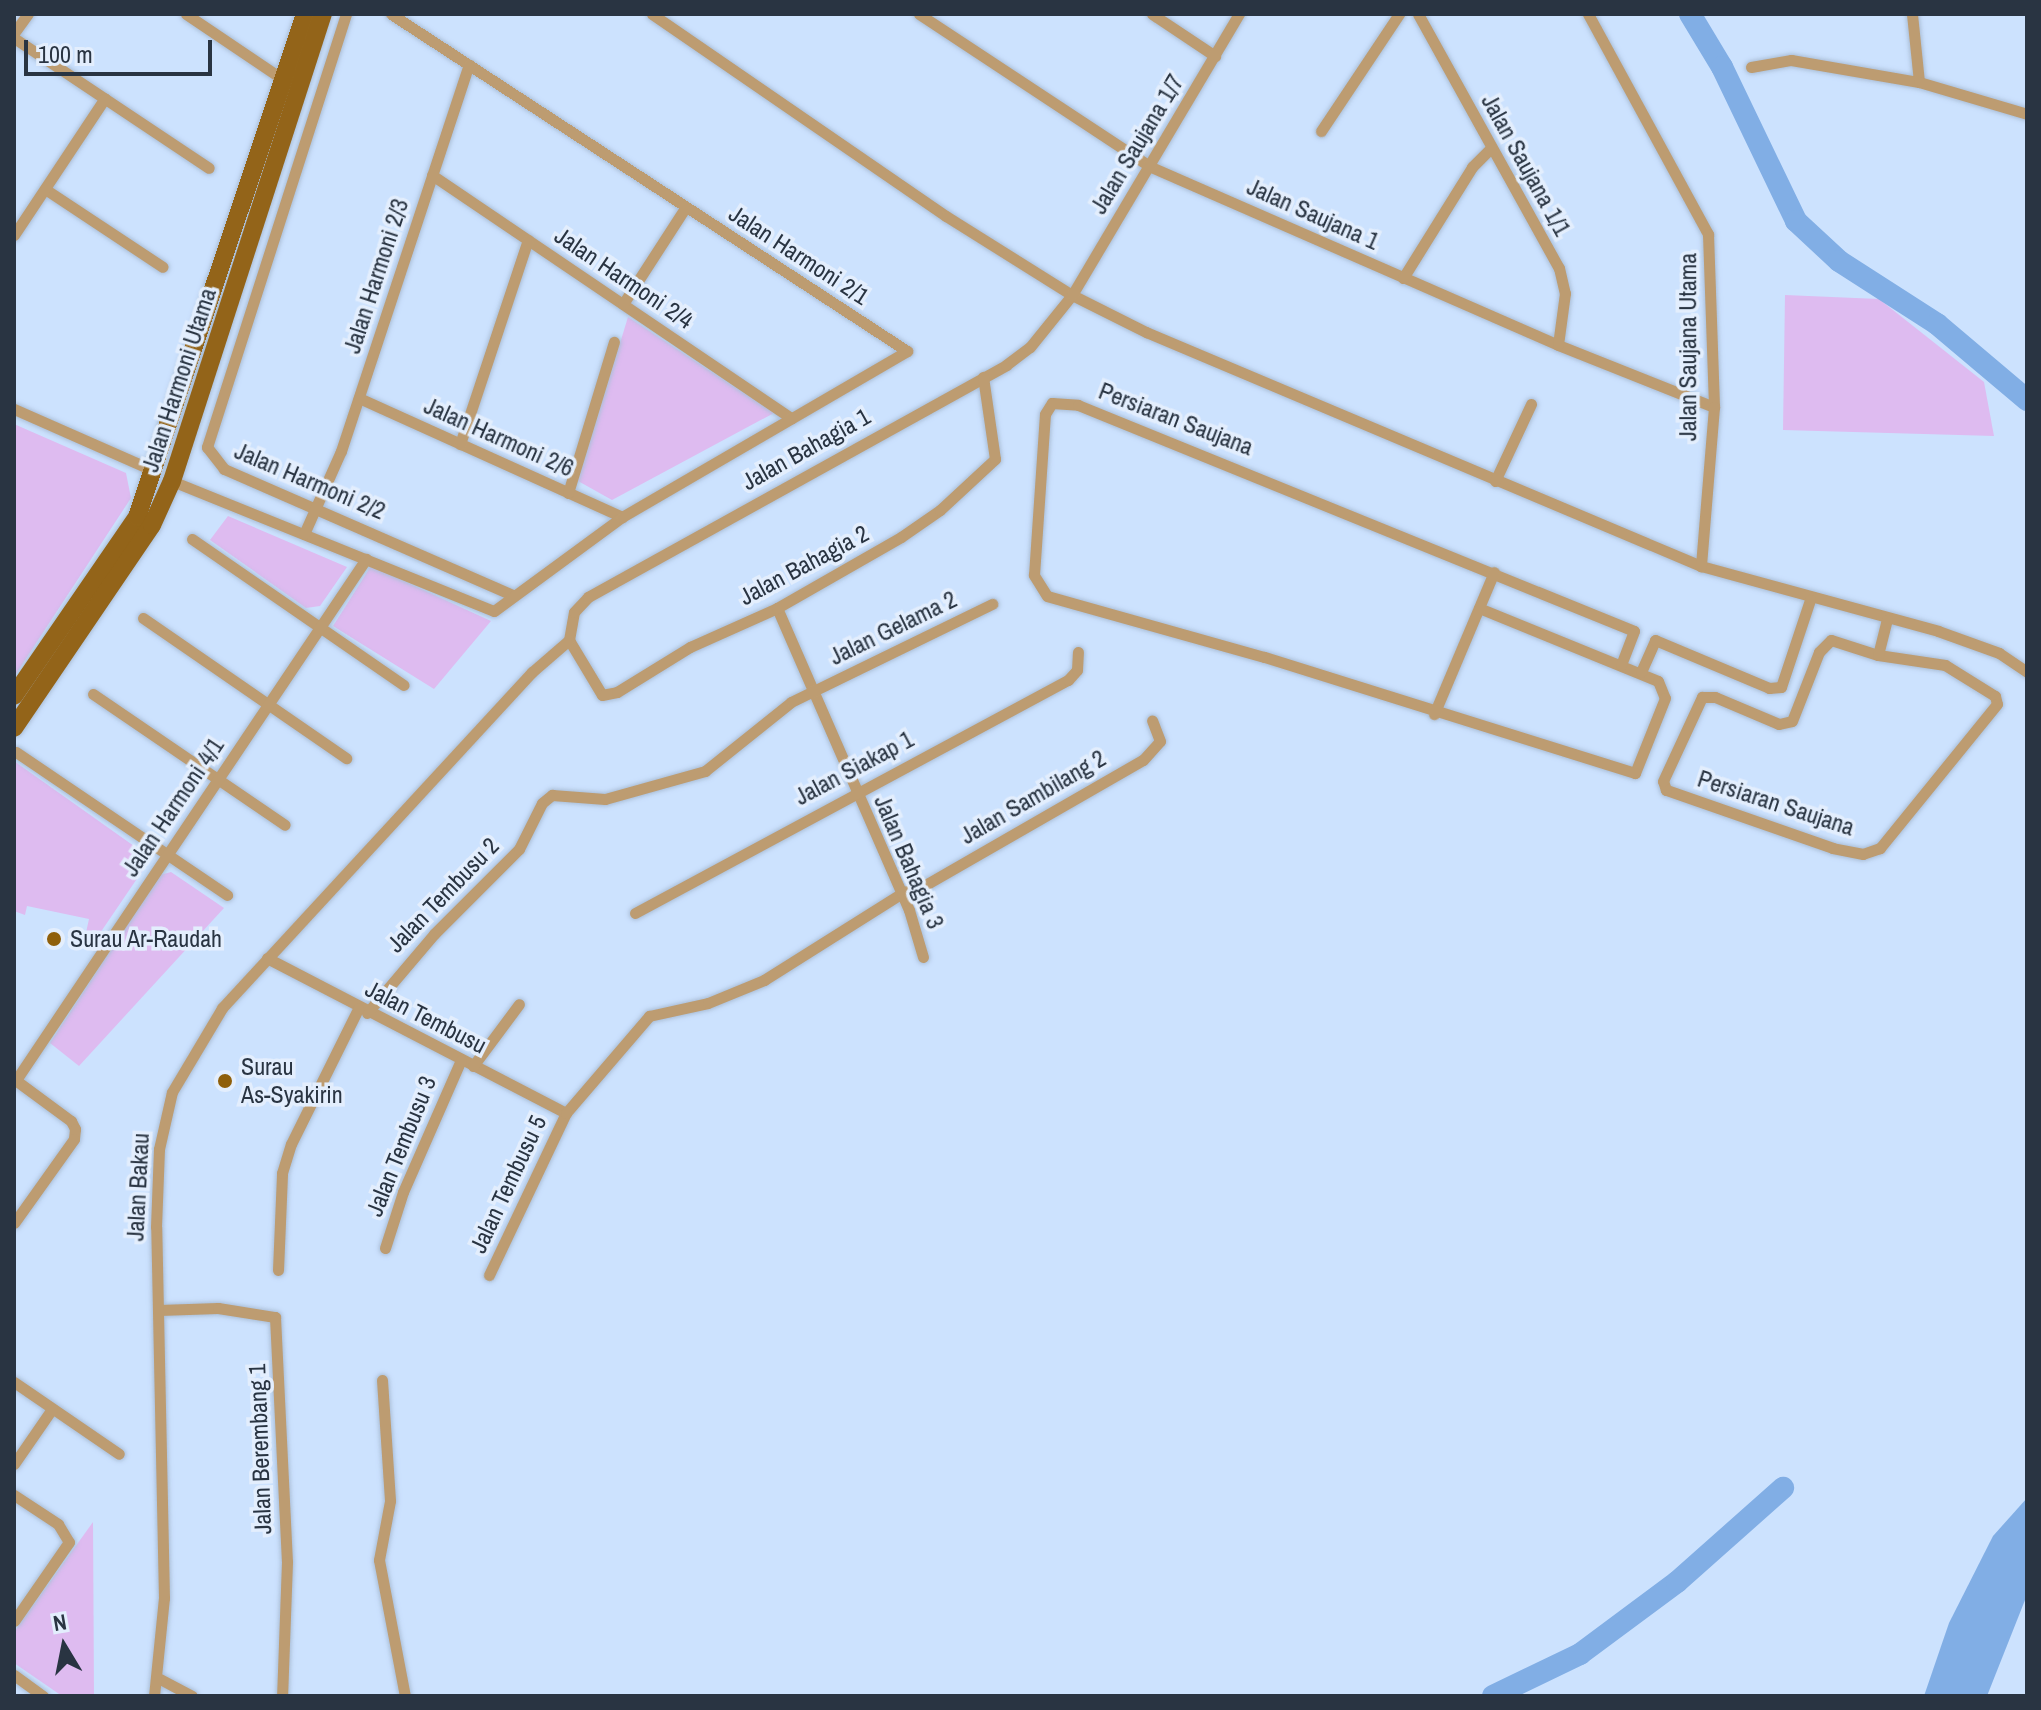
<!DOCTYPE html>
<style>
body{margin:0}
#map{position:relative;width:2041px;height:1710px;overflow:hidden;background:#cce2fe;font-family:"Archivo Narrow",sans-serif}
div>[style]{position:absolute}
.green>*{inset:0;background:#debbf0}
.water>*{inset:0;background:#81aee5}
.river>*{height:22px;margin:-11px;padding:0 11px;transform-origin:11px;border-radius:11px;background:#81aee5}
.roads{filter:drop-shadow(0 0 2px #abbfd8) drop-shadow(0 0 2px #abbfd8)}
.minor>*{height:11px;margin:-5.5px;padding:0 5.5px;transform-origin:5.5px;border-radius:5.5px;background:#bd9c71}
.primary>*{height:18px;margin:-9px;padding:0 9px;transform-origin:9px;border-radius:9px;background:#936419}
.dots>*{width:22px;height:22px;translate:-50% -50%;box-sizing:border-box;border:4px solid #e3eefd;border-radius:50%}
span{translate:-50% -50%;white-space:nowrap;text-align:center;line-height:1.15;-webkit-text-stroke:7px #e3eefd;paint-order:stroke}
.street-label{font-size:24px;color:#293442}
.poi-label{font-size:24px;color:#293442}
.left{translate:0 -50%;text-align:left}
.frame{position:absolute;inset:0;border:16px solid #293442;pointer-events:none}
.north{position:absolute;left:24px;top:1606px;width:80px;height:80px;-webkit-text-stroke:6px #e3eefd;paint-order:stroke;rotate:350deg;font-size:22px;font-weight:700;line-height:32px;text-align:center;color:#293442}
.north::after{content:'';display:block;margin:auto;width:28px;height:36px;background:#293442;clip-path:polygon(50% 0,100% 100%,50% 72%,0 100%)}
.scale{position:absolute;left:24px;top:40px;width:188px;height:36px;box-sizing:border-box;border:4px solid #293442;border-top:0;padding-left:10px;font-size:24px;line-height:28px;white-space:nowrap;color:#293442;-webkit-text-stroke:6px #e3eefd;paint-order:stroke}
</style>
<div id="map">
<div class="green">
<div style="clip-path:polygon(1785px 295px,1879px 299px,1984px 382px,1994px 436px,1783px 430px)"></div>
<div style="clip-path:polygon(628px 317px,774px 413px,612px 500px,578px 481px)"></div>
<div style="clip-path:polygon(14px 424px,126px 473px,131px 498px,14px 677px)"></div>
<div style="clip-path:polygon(228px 516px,347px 567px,320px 606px,306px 608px,210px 540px)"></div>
<div style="clip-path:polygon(371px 566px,491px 621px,434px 689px,333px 626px)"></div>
<div style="clip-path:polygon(14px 761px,151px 858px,94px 942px,85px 937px,89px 919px,27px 906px,25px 915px,14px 911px)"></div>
<div style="clip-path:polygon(171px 872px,224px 908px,79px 1066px,50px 1043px,160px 875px)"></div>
<div style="clip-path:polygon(93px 1522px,94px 1696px,62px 1696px,14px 1663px,14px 1632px)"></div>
</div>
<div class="water">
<div style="clip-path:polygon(2027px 1498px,2027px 1595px,1987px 1696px,1924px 1696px,1949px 1623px,1993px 1536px)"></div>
</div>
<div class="river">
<div style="left:1690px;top:14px;width:62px;rotate:58.9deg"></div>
<div style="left:1722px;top:67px;width:171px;rotate:64.3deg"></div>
<div style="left:1796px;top:221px;width:59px;rotate:42.9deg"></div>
<div style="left:1839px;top:261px;width:117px;rotate:32.7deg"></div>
<div style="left:1937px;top:324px;width:118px;rotate:40.2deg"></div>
<div style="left:1493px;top:1696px;width:97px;rotate:-25.8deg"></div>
<div style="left:1580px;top:1654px;width:121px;rotate:-36.6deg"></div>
<div style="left:1677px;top:1582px;width:142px;rotate:-41.6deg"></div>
</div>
<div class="roads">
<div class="minor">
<div style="left:186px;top:14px;width:118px;rotate:34deg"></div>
<div style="left:346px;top:14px;width:455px;rotate:107.8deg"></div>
<div style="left:207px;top:447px;width:28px;rotate:52deg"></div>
<div style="left:224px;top:469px;width:314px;rotate:23.6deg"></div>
<div style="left:652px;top:14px;width:357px;rotate:34.5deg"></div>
<div style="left:946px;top:216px;width:149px;rotate:32.1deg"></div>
<div style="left:1072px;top:295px;width:83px;rotate:26.6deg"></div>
<div style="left:1146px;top:332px;width:602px;rotate:22.86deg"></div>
<div style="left:1701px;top:566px;width:246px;rotate:15.3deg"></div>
<div style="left:1938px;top:631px;width:65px;rotate:19.8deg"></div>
<div style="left:1999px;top:653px;width:34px;rotate:34deg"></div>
<div style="left:919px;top:14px;width:278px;rotate:33.4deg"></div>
<div style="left:1151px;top:167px;width:444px;rotate:23.6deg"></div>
<div style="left:1558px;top:345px;width:168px;rotate:21.7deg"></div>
<div style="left:1152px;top:14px;width:76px;rotate:33.7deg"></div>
<div style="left:1418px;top:14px;width:291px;rotate:61deg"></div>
<div style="left:1559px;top:268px;width:26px;rotate:77deg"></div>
<div style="left:1565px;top:293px;width:52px;rotate:97.7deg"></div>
<div style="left:1588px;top:14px;width:251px;rotate:61.4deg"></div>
<div style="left:1708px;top:234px;width:173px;rotate:88deg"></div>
<div style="left:1714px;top:407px;width:160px;rotate:94.7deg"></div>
<div style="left:1912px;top:14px;width:68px;rotate:84.1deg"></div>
<div style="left:14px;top:33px;width:24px;rotate:-54deg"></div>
<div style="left:14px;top:38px;width:234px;rotate:33.7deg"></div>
<div style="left:1751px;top:67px;width:41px;rotate:-9.9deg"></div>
<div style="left:1791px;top:60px;width:130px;rotate:9.8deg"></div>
<div style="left:1919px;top:82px;width:113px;rotate:16.5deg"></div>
<div style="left:1321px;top:131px;width:141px;rotate:-56.3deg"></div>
<div style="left:432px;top:175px;width:434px;rotate:34.1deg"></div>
<div style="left:45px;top:189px;width:141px;rotate:33.5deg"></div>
<div style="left:14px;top:235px;width:164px;rotate:-56.4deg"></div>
<div style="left:1403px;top:278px;width:131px;rotate:-58.1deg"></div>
<div style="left:1472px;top:167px;width:27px;rotate:-45deg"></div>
<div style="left:623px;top:304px;width:114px;rotate:-57.1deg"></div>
<div style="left:359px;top:398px;width:289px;rotate:24.3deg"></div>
<div style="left:14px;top:409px;width:151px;rotate:23.8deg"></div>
<div style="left:460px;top:444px;width:215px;rotate:-71.6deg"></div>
<div style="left:172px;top:481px;width:347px;rotate:22deg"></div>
<div style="left:494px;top:611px;width:159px;rotate:-36.3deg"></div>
<div style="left:622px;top:517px;width:330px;rotate:-30.2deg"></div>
<div style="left:907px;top:351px;width:616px;rotate:-146.85deg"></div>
<div style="left:1495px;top:481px;width:85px;rotate:-64.9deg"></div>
<div style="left:568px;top:493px;width:158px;rotate:-73.1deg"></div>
<div style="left:304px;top:534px;width:91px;rotate:-66deg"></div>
<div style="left:341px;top:451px;width:407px;rotate:-71.7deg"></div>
<div style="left:192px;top:539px;width:257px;rotate:34.6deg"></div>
<div style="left:777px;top:608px;width:330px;rotate:66.4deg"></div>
<div style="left:909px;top:910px;width:49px;rotate:73.4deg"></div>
<div style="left:1479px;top:608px;width:193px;rotate:22.2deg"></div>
<div style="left:1658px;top:681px;width:18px;rotate:68deg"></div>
<div style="left:1665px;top:698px;width:81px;rotate:111.8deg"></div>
<div style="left:1635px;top:773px;width:389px;rotate:-162.6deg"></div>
<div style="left:1264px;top:657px;width:225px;rotate:-164.3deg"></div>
<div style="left:1047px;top:596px;width:25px;rotate:-122deg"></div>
<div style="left:1034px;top:575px;width:161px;rotate:-86.1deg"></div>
<div style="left:1045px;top:414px;width:13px;rotate:-58deg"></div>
<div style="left:1052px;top:403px;width:26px;rotate:4deg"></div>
<div style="left:1078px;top:405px;width:600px;rotate:22.12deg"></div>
<div style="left:1634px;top:631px;width:36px;rotate:111deg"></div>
<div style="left:143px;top:618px;width:247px;rotate:34.6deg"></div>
<div style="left:569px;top:640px;width:28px;rotate:-80deg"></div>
<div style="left:574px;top:612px;width:21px;rotate:-47deg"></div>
<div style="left:588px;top:597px;width:478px;rotate:-29deg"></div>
<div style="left:1006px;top:365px;width:30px;rotate:-37deg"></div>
<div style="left:1030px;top:347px;width:67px;rotate:-51.1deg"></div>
<div style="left:1072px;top:295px;width:327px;rotate:-59.3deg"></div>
<div style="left:569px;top:640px;width:64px;rotate:59deg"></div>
<div style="left:602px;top:695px;width:15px;rotate:-11deg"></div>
<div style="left:617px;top:692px;width:86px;rotate:-31.7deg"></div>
<div style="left:690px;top:647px;width:95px;rotate:-24.1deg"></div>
<div style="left:777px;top:608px;width:143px;rotate:-29.8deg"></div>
<div style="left:901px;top:537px;width:47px;rotate:-34.7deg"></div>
<div style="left:940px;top:510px;width:75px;rotate:-42.8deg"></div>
<div style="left:995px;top:459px;width:83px;rotate:-98.3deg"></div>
<div style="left:1831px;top:640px;width:49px;rotate:17.7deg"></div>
<div style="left:1878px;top:655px;width:68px;rotate:8.5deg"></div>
<div style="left:1945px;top:665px;width:59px;rotate:31.8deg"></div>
<div style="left:1995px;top:696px;width:8px;rotate:76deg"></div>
<div style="left:1997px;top:704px;width:186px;rotate:129.1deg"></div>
<div style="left:1880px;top:848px;width:18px;rotate:161deg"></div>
<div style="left:1863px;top:854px;width:31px;rotate:-169deg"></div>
<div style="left:1833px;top:848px;width:177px;rotate:-160.8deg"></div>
<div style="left:1666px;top:790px;width:9px;rotate:-108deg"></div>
<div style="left:1663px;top:781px;width:93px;rotate:-65.1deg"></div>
<div style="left:1702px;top:697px;width:13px"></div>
<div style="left:1715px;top:697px;width:69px;rotate:22.9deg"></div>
<div style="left:1779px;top:724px;width:13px;rotate:-13deg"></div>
<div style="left:1792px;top:721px;width:74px;rotate:-68.6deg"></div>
<div style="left:1819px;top:652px;width:17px;rotate:-45deg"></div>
<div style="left:1878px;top:655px;width:36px;rotate:-76deg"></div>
<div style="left:1641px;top:672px;width:35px;rotate:-66deg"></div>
<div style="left:1655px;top:640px;width:124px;rotate:22.8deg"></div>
<div style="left:1769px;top:688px;width:12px;rotate:-5deg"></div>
<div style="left:1781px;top:687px;width:92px;rotate:-71.6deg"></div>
<div style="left:93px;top:694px;width:232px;rotate:34.3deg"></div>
<div style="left:1434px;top:714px;width:154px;rotate:-67.1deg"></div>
<div style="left:16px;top:752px;width:255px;rotate:34.1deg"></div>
<div style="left:635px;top:913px;width:492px;rotate:-28.3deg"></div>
<div style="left:1068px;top:680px;width:13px;rotate:-48deg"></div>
<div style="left:1077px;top:670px;width:18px;rotate:-87deg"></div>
<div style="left:267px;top:958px;width:337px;rotate:27.4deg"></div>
<div style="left:367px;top:1013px;width:104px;rotate:-49.7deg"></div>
<div style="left:434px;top:934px;width:120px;rotate:-45deg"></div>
<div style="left:519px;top:849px;width:51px;rotate:-63.4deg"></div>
<div style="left:542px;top:803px;width:13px;rotate:-39deg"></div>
<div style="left:552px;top:795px;width:53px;rotate:4.3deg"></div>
<div style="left:605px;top:799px;width:104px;rotate:-15.6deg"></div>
<div style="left:705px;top:771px;width:110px;rotate:-38.7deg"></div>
<div style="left:791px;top:702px;width:224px;rotate:-26deg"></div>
<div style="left:473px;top:1066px;width:77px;rotate:-53.4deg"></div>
<div style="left:14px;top:1079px;width:71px;rotate:36.4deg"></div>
<div style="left:71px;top:1121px;width:9px;rotate:63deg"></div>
<div style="left:75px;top:1129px;width:10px;rotate:96deg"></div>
<div style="left:74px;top:1139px;width:103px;rotate:125.5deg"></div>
<div style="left:16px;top:1080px;width:628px;rotate:-56.11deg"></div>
<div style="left:385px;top:1248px;width:59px;rotate:-72.2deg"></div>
<div style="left:403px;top:1192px;width:144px;rotate:-66.3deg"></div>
<div style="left:278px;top:1270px;width:97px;rotate:-87.6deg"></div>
<div style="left:282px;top:1173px;width:30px;rotate:-73deg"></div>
<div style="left:291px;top:1144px;width:151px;rotate:-63.6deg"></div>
<div style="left:489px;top:1275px;width:179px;rotate:-64.6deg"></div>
<div style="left:566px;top:1113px;width:128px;rotate:-49.4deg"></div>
<div style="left:649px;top:1016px;width:60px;rotate:-12.4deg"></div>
<div style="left:708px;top:1003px;width:61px;rotate:-22.3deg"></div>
<div style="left:764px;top:980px;width:163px;rotate:-32.2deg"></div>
<div style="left:902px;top:893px;width:27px;rotate:-20deg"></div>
<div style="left:927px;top:884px;width:249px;rotate:-29.9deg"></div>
<div style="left:1143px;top:760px;width:25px;rotate:-48deg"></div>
<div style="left:1160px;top:741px;width:22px;rotate:-111deg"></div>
<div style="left:159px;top:1310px;width:59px;rotate:-1.9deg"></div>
<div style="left:218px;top:1308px;width:58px;rotate:9deg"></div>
<div style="left:275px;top:1317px;width:245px;rotate:87.2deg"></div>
<div style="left:287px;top:1562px;width:134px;rotate:92.1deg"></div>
<div style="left:382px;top:1380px;width:121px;rotate:86.2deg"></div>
<div style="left:390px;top:1501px;width:60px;rotate:100.6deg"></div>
<div style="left:379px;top:1560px;width:138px;rotate:79.2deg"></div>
<div style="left:14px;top:1382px;width:127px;rotate:34.4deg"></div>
<div style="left:14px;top:1464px;width:67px;rotate:-55.4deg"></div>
<div style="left:14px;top:1495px;width:53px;rotate:33.4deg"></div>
<div style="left:58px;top:1524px;width:21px;rotate:59deg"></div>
<div style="left:69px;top:1542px;width:96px;rotate:124.8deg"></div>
<div style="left:14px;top:1675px;width:36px;rotate:36deg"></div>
<div style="left:160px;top:1679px;width:36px;rotate:28deg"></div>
<div style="left:154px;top:1696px;width:99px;rotate:-84.2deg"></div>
<div style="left:164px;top:1598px;width:371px;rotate:-91.2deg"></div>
<div style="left:156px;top:1227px;width:78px;rotate:-87.8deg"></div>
<div style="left:159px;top:1149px;width:58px;rotate:-77.2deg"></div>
<div style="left:172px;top:1092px;width:98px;rotate:-59.2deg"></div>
<div style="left:222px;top:1008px;width:457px;rotate:-47.3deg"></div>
<div style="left:532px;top:672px;width:49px;rotate:-40.9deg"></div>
</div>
<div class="primary">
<div style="left:14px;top:696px;width:217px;rotate:-55.5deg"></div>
<div style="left:137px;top:517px;width:530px;rotate:-71.53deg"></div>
<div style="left:14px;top:728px;width:245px;rotate:-55.8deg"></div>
<div style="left:152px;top:525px;width:48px;rotate:-65.6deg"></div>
<div style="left:172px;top:481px;width:491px;rotate:-72.1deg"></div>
</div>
</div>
<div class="dots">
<div style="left:54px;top:939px;background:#8f5f0a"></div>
<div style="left:225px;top:1081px;background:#8f5f0a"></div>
</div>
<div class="street-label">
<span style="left:1137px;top:144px;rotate:-59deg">Jalan Saujana 1/7</span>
<span style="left:1526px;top:165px;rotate:61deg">Jalan Saujana 1/1</span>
<span style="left:1313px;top:214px;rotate:24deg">Jalan Saujana 1</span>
<span style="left:799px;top:255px;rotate:33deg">Jalan Harmoni 2/1</span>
<span style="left:376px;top:276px;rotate:-72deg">Jalan Harmoni 2/3</span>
<span style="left:624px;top:278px;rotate:34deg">Jalan Harmoni 2/4</span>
<span style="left:1688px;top:347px;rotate:-90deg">Jalan Saujana Utama</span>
<span style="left:179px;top:380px;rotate:-72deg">Jalan Harmoni Utama</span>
<span style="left:1176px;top:419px;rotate:21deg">Persiaran Saujana</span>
<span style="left:499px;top:437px;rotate:24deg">Jalan Harmoni 2/6</span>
<span style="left:806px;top:449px;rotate:-29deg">Jalan Bahagia 1</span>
<span style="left:310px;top:481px;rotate:23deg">Jalan Harmoni 2/2</span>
<span style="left:804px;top:565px;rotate:-28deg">Jalan Bahagia 2</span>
<span style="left:893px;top:628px;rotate:-26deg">Jalan Gelama 2</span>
<span style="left:854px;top:768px;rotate:-28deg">Jalan Siakap 1</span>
<span style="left:1033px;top:797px;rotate:-30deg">Jalan Sambilang 2</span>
<span style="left:1776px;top:803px;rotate:18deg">Persiaran Saujana</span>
<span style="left:173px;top:807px;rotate:-56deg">Jalan Harmoni 4/1</span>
<span style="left:909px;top:862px;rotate:67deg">Jalan Bahagia 3</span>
<span style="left:443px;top:895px;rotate:-46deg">Jalan Tembusu 2</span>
<span style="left:426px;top:1017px;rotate:27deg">Jalan Tembusu</span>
<span style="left:401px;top:1146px;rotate:-68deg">Jalan Tembusu 3</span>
<span style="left:508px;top:1184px;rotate:-65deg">Jalan Tembusu 5</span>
<span style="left:138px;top:1187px;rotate:-87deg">Jalan Bakau</span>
<span style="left:260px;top:1449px;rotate:-92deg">Jalan Berembang 1</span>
</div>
<div class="poi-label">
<span class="left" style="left:70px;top:939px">Surau Ar-Raudah</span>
<span class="left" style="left:241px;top:1081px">Surau<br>As-Syakirin</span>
</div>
<div class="frame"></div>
<div class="north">N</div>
<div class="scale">100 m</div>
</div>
